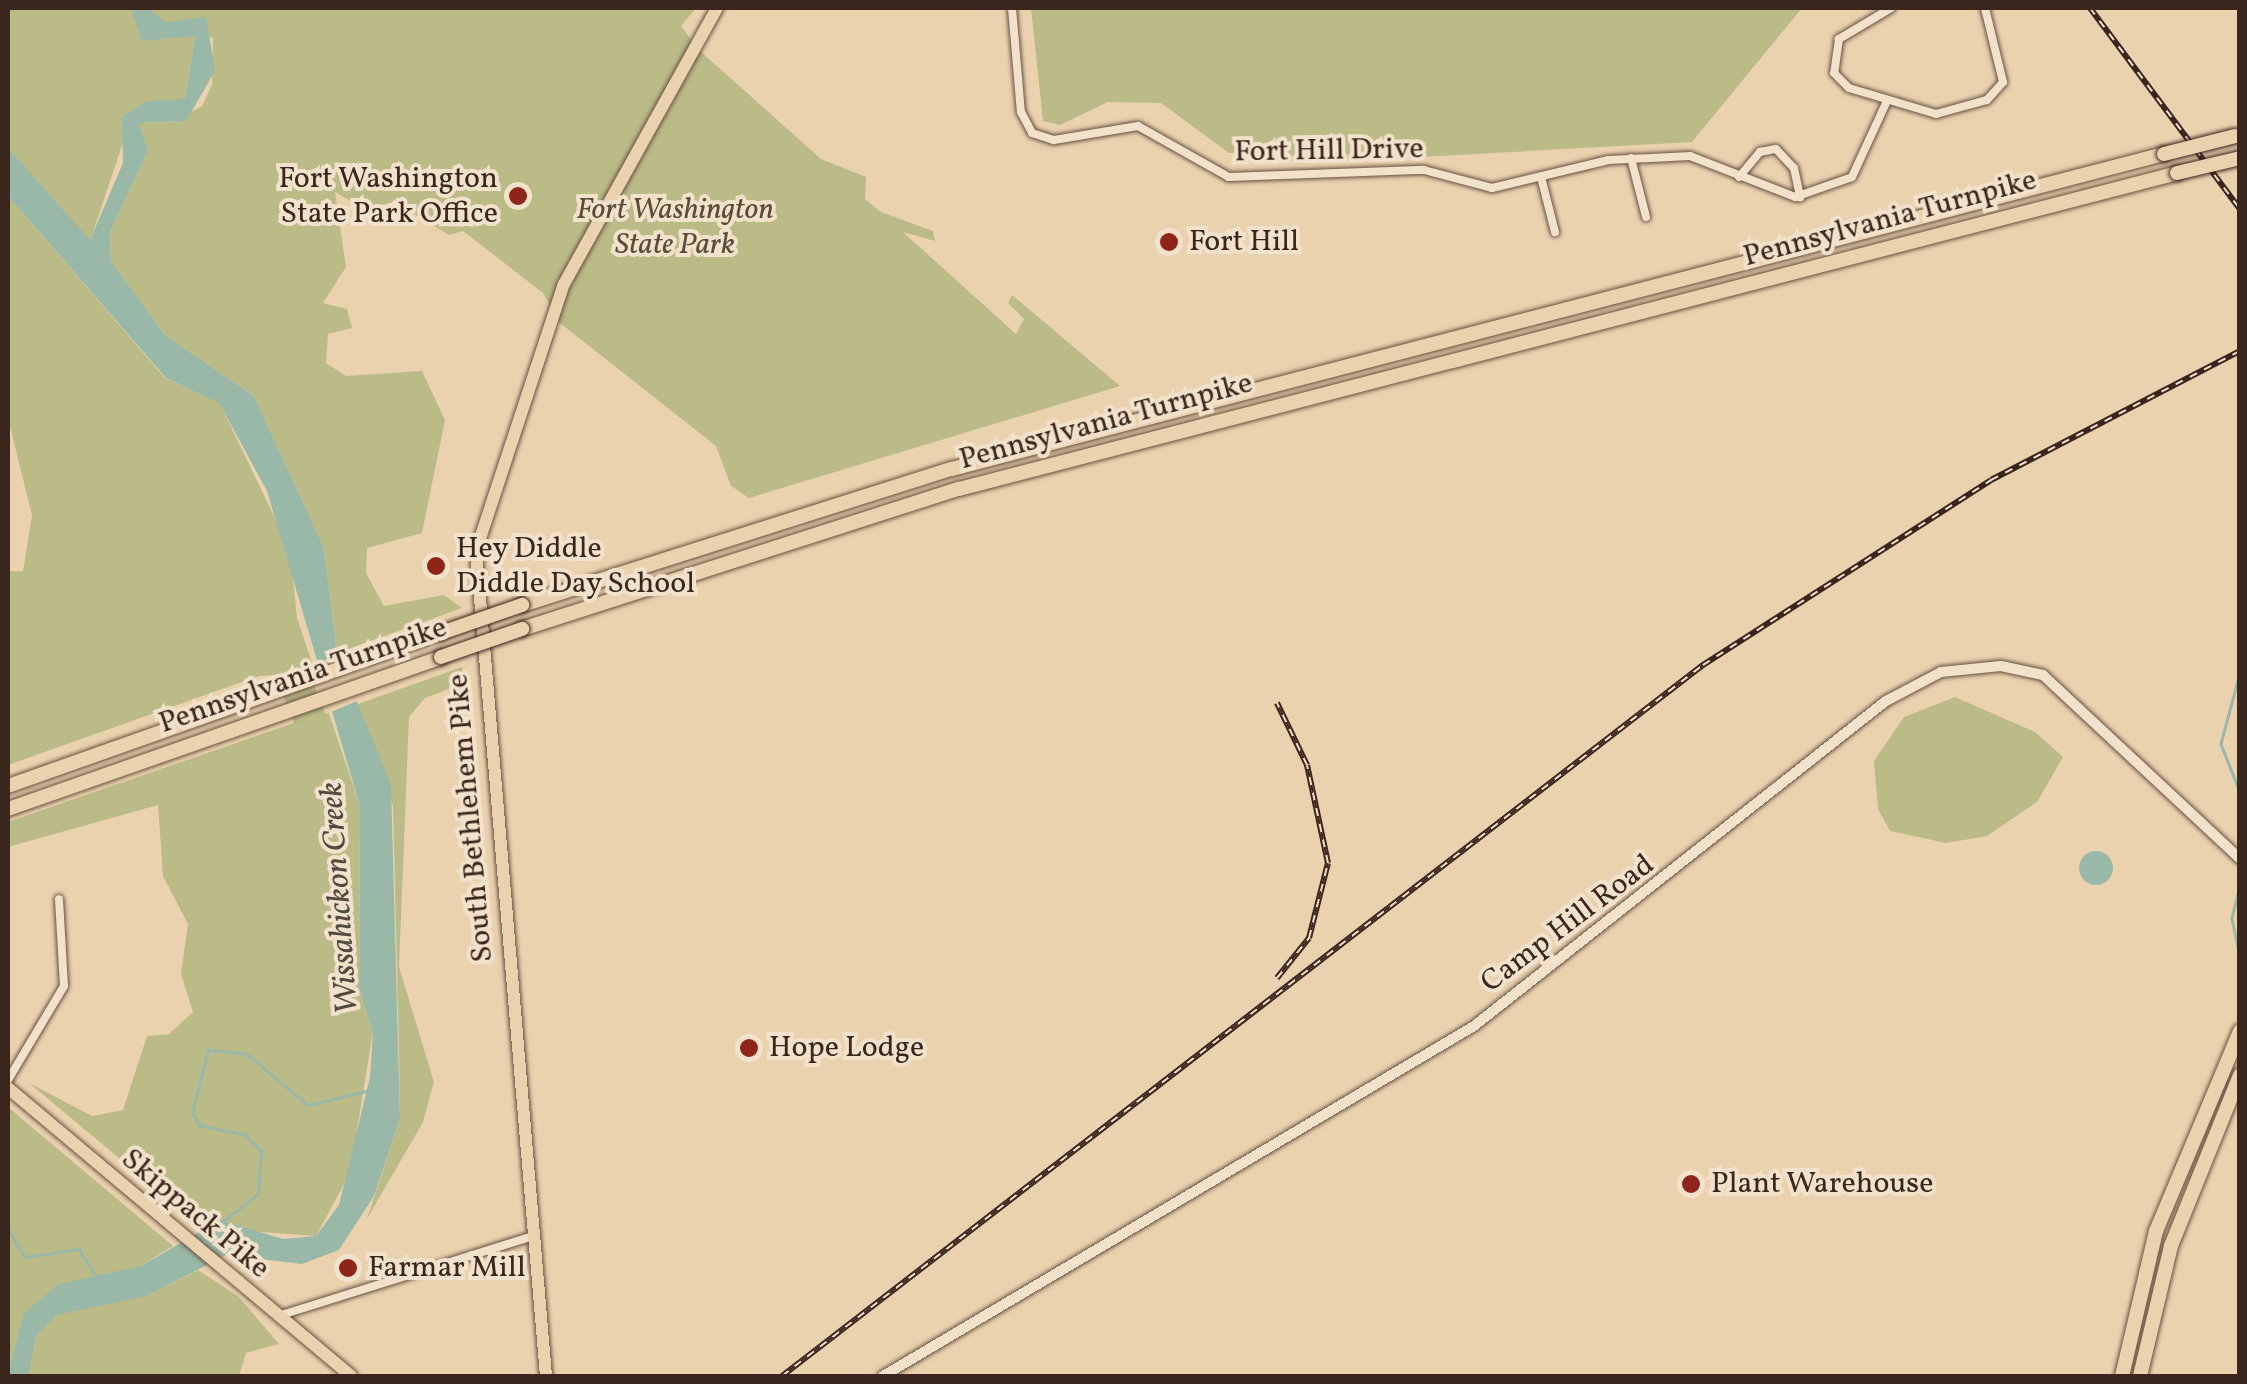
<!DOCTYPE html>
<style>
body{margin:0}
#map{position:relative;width:2247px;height:1384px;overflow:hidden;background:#ebd2af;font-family:Vollkorn,serif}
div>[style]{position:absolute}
.green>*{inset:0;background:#bb8}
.water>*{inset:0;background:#99b8a7}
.round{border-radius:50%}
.pier>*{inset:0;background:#ebd2af;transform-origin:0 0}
.stream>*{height:2.5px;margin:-1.25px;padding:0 1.25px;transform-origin:1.25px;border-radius:1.25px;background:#99b8a7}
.roads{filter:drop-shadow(0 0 2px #675142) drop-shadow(0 0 2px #675142)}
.minor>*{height:8px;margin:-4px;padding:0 4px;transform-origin:4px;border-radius:4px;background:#f2e2cb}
.tertiary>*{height:10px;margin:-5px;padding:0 5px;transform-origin:5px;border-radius:5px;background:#f2e2cb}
.primary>*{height:12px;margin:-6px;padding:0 6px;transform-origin:6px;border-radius:6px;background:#ebd2af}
.motorway>*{height:14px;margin:-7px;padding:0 7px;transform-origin:7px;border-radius:7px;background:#ebd2af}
.rail>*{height:6px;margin-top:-3px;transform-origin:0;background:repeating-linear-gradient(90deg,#f2e2cb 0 8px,#3b261e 0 16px);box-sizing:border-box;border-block:2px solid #3b261e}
.bridges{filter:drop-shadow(0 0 2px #3b261e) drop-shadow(0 0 2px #3b261e)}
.motorway-bridge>*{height:14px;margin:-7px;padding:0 7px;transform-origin:7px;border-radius:7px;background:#ebd2af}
.dots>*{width:28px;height:28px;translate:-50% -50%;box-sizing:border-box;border:5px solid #f2e2cb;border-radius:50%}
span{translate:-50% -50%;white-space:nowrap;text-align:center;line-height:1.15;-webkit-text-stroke:8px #f2e2cb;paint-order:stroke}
.street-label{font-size:30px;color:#3b261e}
.poi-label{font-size:30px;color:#3b261e}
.right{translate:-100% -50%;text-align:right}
.left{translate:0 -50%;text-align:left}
.park-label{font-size:30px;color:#5b4b38;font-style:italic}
.water-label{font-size:32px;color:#524a40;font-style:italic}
.frame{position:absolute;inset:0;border:10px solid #3b261e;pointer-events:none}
</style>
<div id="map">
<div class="green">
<div style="clip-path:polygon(8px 8px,131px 8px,195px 36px,185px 99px,134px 110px,90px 241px,8px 148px)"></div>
<div style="clip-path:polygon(149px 8px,696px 8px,681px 26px,699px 50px,821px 159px,866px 177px,865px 199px,881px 212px,933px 231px,935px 241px,903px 232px,1016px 334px,1024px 319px,1008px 303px,1012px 295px,1120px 386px,749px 498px,731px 486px,716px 446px,560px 323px,543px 293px,463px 231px,449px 235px,394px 202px,365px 209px,335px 192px,346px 267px,323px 303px,347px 309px,352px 328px,328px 334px,326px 363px,346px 376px,422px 371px,445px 420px,422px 533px,367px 548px,366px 573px,384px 606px,444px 595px,462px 608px,337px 653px,324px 548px,254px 396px,166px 336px,111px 261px,110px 232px,148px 150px,139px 123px,174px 122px,202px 106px,212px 85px,213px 38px,153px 18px)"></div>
<div style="clip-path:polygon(1031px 8px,1802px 8px,1692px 142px,1296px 164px,1277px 151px,1229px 153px,1161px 103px,1108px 102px,1060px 125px,1043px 121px)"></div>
<div style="clip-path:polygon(8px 196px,165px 378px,219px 402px,290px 549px,297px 618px,360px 806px,359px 988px,373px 1032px,350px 1173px,316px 1236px,203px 1228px,29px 1083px,92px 1116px,123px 1110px,147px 1036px,169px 1034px,193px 1012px,181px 974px,188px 924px,163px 876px,158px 805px,8px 847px,8px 822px,294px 723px,275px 675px,259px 676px,8px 765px,8px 571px,23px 571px,32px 515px,8px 418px)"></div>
<div style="clip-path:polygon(462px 667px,462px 684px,425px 698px,409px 717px,399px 967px,434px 1082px,423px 1122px,367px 1219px,400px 1119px,399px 1053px,393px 806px,358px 704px)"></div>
<div style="clip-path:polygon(1955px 697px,2035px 732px,2063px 757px,2037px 802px,1987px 836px,1946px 843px,1890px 831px,1878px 809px,1874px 761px,1904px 717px)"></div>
<div style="clip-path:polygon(8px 1107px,173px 1246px,69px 1310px,147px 1296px,198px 1270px,239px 1297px,279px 1344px,246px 1353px,239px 1376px,8px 1376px)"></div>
</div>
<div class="water">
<div style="clip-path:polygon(131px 8px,149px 8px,165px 22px,206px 17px,215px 71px,186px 121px,139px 123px,148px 150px,110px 232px,111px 261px,166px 336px,254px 396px,324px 548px,337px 653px,391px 784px,400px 1119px,374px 1196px,339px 1250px,302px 1264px,226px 1255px,147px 1296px,57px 1315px,36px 1336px,28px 1376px,8px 1376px,24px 1313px,59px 1284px,141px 1266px,220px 1220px,283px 1239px,316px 1236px,339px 1205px,370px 1077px,373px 1033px,359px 988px,360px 806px,267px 491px,219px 403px,166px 378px,8px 196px,8px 148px,90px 240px,123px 163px,122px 117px,147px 101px,185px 99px,195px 36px,142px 41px)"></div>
<div class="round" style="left:2079px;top:851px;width:34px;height:34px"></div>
</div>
<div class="pier">
<div style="left:343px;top:653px;width:50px;height:39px;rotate:68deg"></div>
</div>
<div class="stream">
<div style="left:2240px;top:673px;width:73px;rotate:105deg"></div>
<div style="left:2221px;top:744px;width:52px;rotate:68.4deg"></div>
<div style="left:2240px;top:886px;width:34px;rotate:104deg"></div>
<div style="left:2232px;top:919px;width:38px;rotate:78deg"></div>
<div style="left:221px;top:1223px;width:47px;rotate:-38.1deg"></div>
<div style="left:258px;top:1194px;width:43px;rotate:-86deg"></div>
<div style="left:261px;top:1151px;width:23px;rotate:-135deg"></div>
<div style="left:245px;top:1135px;width:46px;rotate:-168.7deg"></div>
<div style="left:200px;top:1126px;width:15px;rotate:-122deg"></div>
<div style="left:192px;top:1113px;width:65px;rotate:-75.7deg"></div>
<div style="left:208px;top:1050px;width:38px;rotate:5deg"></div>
<div style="left:246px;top:1053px;width:81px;rotate:40deg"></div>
<div style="left:308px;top:1105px;width:65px;rotate:-13.4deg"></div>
<div style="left:8px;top:1228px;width:34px;rotate:60deg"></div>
<div style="left:25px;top:1257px;width:55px;rotate:-8.4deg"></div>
<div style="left:79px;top:1249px;width:36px;rotate:58deg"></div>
</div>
<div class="roads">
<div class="minor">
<div style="left:1012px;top:8px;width:104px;rotate:85.1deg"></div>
<div style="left:1021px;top:112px;width:24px;rotate:62deg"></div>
<div style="left:1032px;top:133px;width:23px;rotate:18deg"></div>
<div style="left:1054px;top:140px;width:85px;rotate:-9.5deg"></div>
<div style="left:1138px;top:126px;width:104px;rotate:29.3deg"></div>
<div style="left:1229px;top:177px;width:195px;rotate:-2.1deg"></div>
<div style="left:1424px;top:170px;width:70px;rotate:14.8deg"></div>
<div style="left:1492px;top:188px;width:120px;rotate:-13.5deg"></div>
<div style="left:1609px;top:160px;width:81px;rotate:-2.8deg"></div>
<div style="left:1690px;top:156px;width:113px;rotate:21.3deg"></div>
<div style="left:1795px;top:197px;width:60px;rotate:-19.3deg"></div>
<div style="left:1852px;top:177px;width:81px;rotate:-65.3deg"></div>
<div style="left:1891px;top:8px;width:61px;rotate:149.2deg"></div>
<div style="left:1839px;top:39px;width:34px;rotate:98deg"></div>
<div style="left:1834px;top:73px;width:21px;rotate:45deg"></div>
<div style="left:1849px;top:88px;width:91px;rotate:16.6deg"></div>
<div style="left:1936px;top:114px;width:53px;rotate:-15.4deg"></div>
<div style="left:1987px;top:100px;width:24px;rotate:-48deg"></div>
<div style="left:2003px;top:82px;width:76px;rotate:-103.7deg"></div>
<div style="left:1631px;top:158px;width:61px;rotate:75.7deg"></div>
<div style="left:1541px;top:177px;width:57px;rotate:75.7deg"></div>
<div style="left:1739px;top:177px;width:33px;rotate:-50deg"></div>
<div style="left:1760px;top:152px;width:16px;rotate:-11deg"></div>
<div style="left:1776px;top:149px;width:26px;rotate:47deg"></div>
<div style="left:1794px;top:168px;width:30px;rotate:78deg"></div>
<div style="left:8px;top:1080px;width:109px;rotate:-59.2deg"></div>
<div style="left:64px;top:986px;width:87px;rotate:-93.3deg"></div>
<div style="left:278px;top:1316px;width:268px;rotate:-17.4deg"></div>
</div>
<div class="tertiary">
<div style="left:883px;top:1376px;width:687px;rotate:-30.63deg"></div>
<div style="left:1474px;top:1026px;width:525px;rotate:-38.27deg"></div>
<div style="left:1886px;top:701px;width:62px;rotate:-27.8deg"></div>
<div style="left:1941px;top:672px;width:60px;rotate:-5.7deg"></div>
<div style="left:2001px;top:666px;width:43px;rotate:12.1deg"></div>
<div style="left:2043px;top:675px;width:270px;rotate:43deg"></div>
</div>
<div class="primary">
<div style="left:8px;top:1088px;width:448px;rotate:40deg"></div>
<div style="left:546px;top:1376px;width:828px;rotate:-94.85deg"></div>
<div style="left:476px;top:551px;width:281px;rotate:-71.8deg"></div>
<div style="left:564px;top:284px;width:316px;rotate:-61deg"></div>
</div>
<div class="motorway">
<div style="left:522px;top:605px;width:451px;rotate:-17.6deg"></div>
<div style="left:952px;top:469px;width:1252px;rotate:-14.57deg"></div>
<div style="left:522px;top:629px;width:459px;rotate:-17.8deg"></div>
<div style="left:959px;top:489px;width:1258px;rotate:-14.54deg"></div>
<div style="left:8px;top:786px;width:459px;rotate:-19.5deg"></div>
<div style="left:8px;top:809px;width:459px;rotate:-19.3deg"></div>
<div style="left:2122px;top:1376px;width:149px;rotate:-76.8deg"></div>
<div style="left:2156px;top:1231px;width:217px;rotate:-67.2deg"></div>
<div style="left:2140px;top:1376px;width:134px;rotate:-76.6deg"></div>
<div style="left:2171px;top:1246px;width:184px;rotate:-68deg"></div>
</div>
</div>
<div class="rail">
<div style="left:2090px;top:8px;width:251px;rotate:53.3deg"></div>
<div style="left:1277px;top:978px;width:51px;rotate:-51.3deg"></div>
<div style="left:1309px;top:938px;width:77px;rotate:-75.8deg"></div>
<div style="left:1328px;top:863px;width:100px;rotate:-102.1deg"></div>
<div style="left:1307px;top:765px;width:69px;rotate:-115.8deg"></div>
<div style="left:782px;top:1376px;width:1164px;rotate:-37.67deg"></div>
<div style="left:1703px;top:665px;width:342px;rotate:-32.7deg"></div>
<div style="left:1991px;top:480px;width:280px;rotate:-27.4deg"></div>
</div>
<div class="bridges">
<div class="motorway-bridge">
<div style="left:2164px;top:154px;width:73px;rotate:-14.2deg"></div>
<div style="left:2177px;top:173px;width:65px;rotate:-13.4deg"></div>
<div style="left:441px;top:633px;width:86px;rotate:-19.1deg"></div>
<div style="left:441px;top:657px;width:86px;rotate:-19.1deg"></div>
</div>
</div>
<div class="dots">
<div style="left:518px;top:196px;background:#8f2418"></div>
<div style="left:1169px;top:242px;background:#8f2418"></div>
<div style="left:436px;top:566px;background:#8f2418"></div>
<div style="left:749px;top:1048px;background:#8f2418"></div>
<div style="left:1691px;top:1184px;background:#8f2418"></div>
<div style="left:348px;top:1268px;background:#8f2418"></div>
</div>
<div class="street-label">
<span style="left:1329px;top:151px;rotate:-1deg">Fort Hill Drive</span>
<span style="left:1890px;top:219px;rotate:-15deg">Pennsylvania Turnpike</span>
<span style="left:1106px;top:422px;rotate:-15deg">Pennsylvania Turnpike</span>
<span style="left:303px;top:676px;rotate:-19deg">Pennsylvania Turnpike</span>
<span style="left:471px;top:818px;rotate:-95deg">South Bethlehem Pike</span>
<span style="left:1568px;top:924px;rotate:-37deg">Camp Hill Road</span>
<span style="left:195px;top:1214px;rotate:40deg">Skippack Pike</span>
</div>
<div class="poi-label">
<span class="right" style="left:498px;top:196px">Fort Washington<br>State Park Office</span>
<span class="left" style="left:1189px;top:242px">Fort Hill</span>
<span class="left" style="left:456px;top:566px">Hey Diddle<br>Diddle Day School</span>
<span class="left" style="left:769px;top:1048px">Hope Lodge</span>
<span class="left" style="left:1711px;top:1184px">Plant Warehouse</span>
<span class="left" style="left:368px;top:1268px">Farmar Mill</span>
</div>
<div class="park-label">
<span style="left:675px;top:227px">Fort Washington<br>State Park</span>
</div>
<div class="water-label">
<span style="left:341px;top:898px;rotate:-94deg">Wissahickon Creek</span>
</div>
<div class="frame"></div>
</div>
